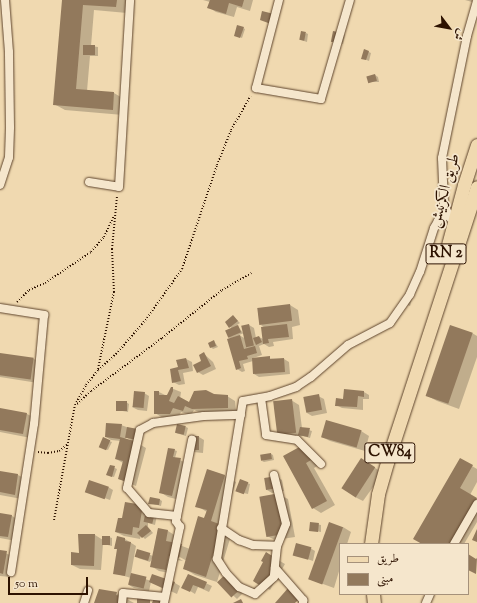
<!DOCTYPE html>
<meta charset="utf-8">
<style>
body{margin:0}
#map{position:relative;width:477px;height:603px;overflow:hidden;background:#f0d9b0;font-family:"Sorts Mill Goudy",Amiri,serif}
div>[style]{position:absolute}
.shadow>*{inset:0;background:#0003}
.building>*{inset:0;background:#92795c;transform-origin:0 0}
.path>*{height:2px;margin-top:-1px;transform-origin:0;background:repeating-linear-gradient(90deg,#2d1200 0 1px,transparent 0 3px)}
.roads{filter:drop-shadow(0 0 1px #5e442c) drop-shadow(0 0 1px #5e442c)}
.minor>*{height:8px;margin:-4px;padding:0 4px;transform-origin:4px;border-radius:4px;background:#f5e6cc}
.primary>*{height:13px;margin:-6.5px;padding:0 6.5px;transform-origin:6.5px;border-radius:6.5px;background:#f0d9b0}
span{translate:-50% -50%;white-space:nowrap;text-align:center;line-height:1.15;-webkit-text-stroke:3.5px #f5e6cc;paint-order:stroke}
.shield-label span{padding:1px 3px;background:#f5e6cc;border:1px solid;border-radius:3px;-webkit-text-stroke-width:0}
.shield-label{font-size:15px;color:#2d1200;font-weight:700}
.street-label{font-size:16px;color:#2d1200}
.legend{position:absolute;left:339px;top:543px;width:130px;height:52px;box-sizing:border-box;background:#f5e6cc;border:1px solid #a5917a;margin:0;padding:5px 7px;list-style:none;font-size:12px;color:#2d1200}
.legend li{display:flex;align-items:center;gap:8px;height:20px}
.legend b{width:20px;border:1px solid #a5917a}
.north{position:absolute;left:429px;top:8px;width:40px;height:40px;-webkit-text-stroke:3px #f5e6cc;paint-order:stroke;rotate:122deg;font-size:11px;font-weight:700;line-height:16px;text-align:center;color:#2d1200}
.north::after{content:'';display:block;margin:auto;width:14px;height:18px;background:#2d1200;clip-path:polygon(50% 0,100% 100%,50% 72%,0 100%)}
.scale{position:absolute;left:8px;top:577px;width:80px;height:18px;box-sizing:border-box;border:2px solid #2d1200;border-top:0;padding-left:5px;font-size:12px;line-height:14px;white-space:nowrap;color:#2d1200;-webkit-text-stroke:3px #f5e6cc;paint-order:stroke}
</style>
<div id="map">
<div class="shadow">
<div style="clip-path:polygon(63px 0,128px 0,127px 13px,94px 10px,91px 46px,98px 47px,98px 56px,90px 56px,87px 91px,114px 93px,124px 99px,123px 115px,65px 110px,54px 104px)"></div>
<div style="clip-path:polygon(203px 0,253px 0,250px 11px,237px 7px,234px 17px,216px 12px,208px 7px,210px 2px)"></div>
<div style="clip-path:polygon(465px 0,472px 0,472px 2px)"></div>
<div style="clip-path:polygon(243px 28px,245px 29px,242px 38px,237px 36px)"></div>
<div style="clip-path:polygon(306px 33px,308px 34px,307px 42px,301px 40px)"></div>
<div style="clip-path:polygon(343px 34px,345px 35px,343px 44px,334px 42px)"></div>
<div style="clip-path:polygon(364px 50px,371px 53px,369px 61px,364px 59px)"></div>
<div style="clip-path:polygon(375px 75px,378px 77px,379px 82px,368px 82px)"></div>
<div style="clip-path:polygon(410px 297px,412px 299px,410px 306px,405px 304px)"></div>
<div style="clip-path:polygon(evenodd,290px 305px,298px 310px,300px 325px,292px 327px,293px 339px,273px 342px,274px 346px,269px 347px,264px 344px,259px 346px,262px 355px,253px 358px,284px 359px,289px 362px,290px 374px,259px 377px,254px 374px,253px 361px,243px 364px,245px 371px,242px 372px,237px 369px,231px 339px,229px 338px,232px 329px,226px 322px,233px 316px,240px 323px,237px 325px,243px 333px,249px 325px,254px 328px,256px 338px,259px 337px,263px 339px,265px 328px,261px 325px,290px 305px,244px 333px,246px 339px,239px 335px,244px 333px)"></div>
<div style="clip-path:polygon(472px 333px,477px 336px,477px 357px,459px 409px,437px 401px,426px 395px)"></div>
<div style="clip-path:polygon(214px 341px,218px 347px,213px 349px,211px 347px)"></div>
<div style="clip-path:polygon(0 354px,34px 359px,42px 364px,38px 383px,0 377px)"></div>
<div style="clip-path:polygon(204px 354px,213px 362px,216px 369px,203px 375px,198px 372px)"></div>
<div style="clip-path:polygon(186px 359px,192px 362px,193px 371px,183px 373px,185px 384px,179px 385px,173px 382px,171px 370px,179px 368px,177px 361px)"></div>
<div style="clip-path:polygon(171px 388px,181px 392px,180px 399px,190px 403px,214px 395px,227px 396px,235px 401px,236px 412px,201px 413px,194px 410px,191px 415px,181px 412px,178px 418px,163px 418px,155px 413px,159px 392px,167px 396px)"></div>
<div style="clip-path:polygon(364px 392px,369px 395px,369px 399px,363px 399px,363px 410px,342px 408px,336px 405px,344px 400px)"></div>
<div style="clip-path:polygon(144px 393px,149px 396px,147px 411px,138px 410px,132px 407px)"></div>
<div style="clip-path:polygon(318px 396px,324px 399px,327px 413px,312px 416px,307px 413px)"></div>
<div style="clip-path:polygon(291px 400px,299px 405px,302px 428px,312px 431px,310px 438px,303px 436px,286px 439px,278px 435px)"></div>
<div style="clip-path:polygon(126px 402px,129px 404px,128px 412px,117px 410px)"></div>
<div style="clip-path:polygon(0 409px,27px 414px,35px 418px,31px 438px,0 432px)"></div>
<div style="clip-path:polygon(evenodd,121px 425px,143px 433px,141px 442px,134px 441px,146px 448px,136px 486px,119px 479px,123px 463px,116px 459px,121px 441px,111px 440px,106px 437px,121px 425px,126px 437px,132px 441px,125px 440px,126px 437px)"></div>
<div style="clip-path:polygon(186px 427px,188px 428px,186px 436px,176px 433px)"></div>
<div style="clip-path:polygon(361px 431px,369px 436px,365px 451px,330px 441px,322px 437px)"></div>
<div style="clip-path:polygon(199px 437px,204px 440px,203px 453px,193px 452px)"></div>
<div style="clip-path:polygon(109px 441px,112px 442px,108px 450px,102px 448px)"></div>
<div style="clip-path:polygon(174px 450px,177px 451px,175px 458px,189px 464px,180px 500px,168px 497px,160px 492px)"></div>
<div style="clip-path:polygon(311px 451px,319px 465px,314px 468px,335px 505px,321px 513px,313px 508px,284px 457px)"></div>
<div style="clip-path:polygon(271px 454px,273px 455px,274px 460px,264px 462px,262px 461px)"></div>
<div style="clip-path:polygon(460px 459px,477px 469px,477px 482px,470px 495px,477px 500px,477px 522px,464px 544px,424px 544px)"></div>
<div style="clip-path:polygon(369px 464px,383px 473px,363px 501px,355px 497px)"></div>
<div style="clip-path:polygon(110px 466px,117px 469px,114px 477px,110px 476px)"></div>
<div style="clip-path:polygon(208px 470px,225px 476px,236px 482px,222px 526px,232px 532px,217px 582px,195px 575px,185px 569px,187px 561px,176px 555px,175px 556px,183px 561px,177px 560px,174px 574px,159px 571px,151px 566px,153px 557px,150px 562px,138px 558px,138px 550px,153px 556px,158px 529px,168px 531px,176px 536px,174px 543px,190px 549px,207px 512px,197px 506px)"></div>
<div style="clip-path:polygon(0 472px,18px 475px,26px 479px,22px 499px,0 495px)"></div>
<div style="clip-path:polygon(277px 477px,282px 480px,284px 491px,272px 493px,267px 490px)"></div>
<div style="clip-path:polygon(241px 481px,250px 484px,248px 494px,239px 492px)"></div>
<div style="clip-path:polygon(108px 487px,113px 490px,110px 500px,86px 491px)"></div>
<div style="clip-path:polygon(280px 495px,288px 499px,295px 537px,275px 540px,267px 536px)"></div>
<div style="clip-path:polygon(159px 499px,162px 501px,161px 506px,150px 503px)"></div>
<div style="clip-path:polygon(126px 503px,157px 515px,155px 525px,148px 523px,148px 527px,153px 533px,145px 539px,141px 535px,140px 539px,124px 536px,116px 532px,123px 520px)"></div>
<div style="clip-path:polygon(0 514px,12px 516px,20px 521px,16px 541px,0 538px)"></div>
<div style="clip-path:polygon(311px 523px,321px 525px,321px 532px,311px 530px)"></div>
<div style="clip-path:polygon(343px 527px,351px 532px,347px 544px,340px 544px,340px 568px,334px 588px,312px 580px)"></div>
<div style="clip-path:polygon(95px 535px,103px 540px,109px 537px,112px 538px,112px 546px,103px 544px,101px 570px,80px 569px,72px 565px)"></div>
<div style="clip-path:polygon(118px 537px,125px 539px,136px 546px,131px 574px,151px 581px,153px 575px,175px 583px,180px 586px,177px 594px,151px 582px,149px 591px,134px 588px,129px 585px,131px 578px,114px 573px,118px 550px,115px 548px)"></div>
<div style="clip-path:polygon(310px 548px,315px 551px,313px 561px,293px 554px)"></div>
<div style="clip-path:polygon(0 551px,15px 557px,11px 577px,0 576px)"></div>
<div style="clip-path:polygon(266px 553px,285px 564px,270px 590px,254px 580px,265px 562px)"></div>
<div style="clip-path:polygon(188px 575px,212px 586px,209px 592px,198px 587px,195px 594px,187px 589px)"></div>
<div style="clip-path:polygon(219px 582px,246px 590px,237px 599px)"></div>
<div style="clip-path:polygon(116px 593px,134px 603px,95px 603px)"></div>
</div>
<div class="building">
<div style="clip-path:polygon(62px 0,117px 0,116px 7px,83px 5px,76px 89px,114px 92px,113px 110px,53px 105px)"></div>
<div style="clip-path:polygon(210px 0,244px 0,242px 7px,229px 3px,226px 14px,207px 8px)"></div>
<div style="clip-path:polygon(262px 11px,274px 14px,271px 24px,260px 20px)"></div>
<div style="clip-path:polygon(237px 25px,244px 27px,240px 38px,234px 36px)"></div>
<div style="left:301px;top:31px;width:5px;height:9px;rotate:11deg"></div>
<div style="left:333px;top:31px;width:10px;height:11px;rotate:11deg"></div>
<div style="left:83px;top:45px;width:12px;height:10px"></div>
<div style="clip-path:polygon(364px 49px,369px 51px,366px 60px,361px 59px)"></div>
<div style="left:375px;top:74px;width:7px;height:9px;rotate:74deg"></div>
<div style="left:290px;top:304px;width:17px;height:33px;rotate:83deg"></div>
<div style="clip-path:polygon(233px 315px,238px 321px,229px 328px,225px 322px)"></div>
<div style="left:249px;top:324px;width:22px;height:8px;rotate:77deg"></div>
<div style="clip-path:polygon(287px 324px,289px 337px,268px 339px,269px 343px,263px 344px,261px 327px)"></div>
<div style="left:238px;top:325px;width:8px;height:14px;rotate:67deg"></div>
<div style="left:450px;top:325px;width:24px;height:75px;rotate:19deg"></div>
<div style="clip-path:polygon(240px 335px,244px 349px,255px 346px,257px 353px,247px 356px,248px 359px,239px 361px,241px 368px,236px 370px,227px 339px)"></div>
<div style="clip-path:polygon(259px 336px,262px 342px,256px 345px,253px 338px)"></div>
<div style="clip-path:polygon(214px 340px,216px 346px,210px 348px,208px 343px)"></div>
<div style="clip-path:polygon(204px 352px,211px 366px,197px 373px,193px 365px,201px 361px,199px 355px)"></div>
<div style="left:0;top:353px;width:34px;height:22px;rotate:8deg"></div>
<div style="clip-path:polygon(270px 356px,270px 359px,284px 358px,285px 372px,253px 374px,252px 358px)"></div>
<div style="clip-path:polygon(186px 358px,189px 368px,178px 370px,181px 381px,172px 383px,170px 369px,178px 367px,176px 360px)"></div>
<div style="clip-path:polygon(171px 387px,173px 387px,173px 391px,169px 401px,174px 403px,178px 396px,189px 402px,194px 391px,206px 390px,214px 394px,228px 395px,228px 408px,192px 409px,185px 406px,183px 411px,173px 408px,170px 414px,154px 414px,154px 391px,159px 391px,159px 395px,167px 395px)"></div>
<div style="clip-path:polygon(344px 389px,364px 391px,364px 397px,358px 396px,357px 407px,335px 406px,336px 398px,343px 399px)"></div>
<div style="left:134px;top:391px;width:11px;height:16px;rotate:5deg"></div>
<div style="left:319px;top:394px;width:16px;height:16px;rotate:79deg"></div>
<div style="left:292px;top:399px;width:34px;height:19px;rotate:83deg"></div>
<div style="left:116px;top:401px;width:11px;height:10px"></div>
<div style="clip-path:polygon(0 408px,27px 413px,23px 434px,0 430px)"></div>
<div style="left:326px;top:420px;width:37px;height:18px;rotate:16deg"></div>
<div style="clip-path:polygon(106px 423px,122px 424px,120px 437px,138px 442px,127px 482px,118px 479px,123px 461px,115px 459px,120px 439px,105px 437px)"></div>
<div style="left:177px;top:424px;width:9px;height:9px;rotate:13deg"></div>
<div style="left:127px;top:427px;width:11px;height:11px;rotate:10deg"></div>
<div style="clip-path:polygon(300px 427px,310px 428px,308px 437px,298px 435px)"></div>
<div style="left:188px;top:436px;width:11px;height:14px"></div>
<div style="left:103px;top:437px;width:8px;height:11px;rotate:23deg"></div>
<div style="clip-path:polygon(303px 445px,311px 460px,306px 463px,327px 501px,312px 509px,283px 456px)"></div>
<div style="clip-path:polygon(168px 448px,175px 449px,173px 457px,181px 458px,172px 496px,159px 493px)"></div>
<div style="left:271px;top:453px;width:6px;height:11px;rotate:81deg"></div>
<div style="left:361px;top:458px;width:17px;height:36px;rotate:33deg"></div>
<div style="clip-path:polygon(460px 458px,473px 465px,460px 488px,477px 498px,450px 544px,422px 544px,413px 539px)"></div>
<div style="clip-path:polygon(110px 465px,115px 466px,112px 477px,106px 475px)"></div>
<div style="clip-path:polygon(207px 469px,225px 475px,211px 521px,222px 525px,206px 577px,183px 569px,198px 516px,204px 518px,207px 510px,195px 507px)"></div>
<div style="clip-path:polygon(0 471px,18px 474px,15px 495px,0 492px)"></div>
<div style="left:277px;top:476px;width:12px;height:13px;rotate:81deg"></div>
<div style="left:240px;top:479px;width:9px;height:13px;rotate:21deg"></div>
<div style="left:89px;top:480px;width:21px;height:13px;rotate:19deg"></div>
<div style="left:280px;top:493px;width:41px;height:21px;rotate:80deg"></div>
<div style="clip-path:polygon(150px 497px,160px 499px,159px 505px,148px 504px)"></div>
<div style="clip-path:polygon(125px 502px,143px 505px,139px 528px,133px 527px,132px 535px,115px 532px,118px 518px,122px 518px)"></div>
<div style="left:146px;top:511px;width:9px;height:11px;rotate:13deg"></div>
<div style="clip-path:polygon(0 513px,12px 515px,8px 537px,0 536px)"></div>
<div style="left:310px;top:522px;width:9px;height:9px;rotate:6deg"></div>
<div style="left:329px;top:522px;width:15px;height:61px;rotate:20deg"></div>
<div style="clip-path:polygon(146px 525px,151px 531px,142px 538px,137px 533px)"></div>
<div style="clip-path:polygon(158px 528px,168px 530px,166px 541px,182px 544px,179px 558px,169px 556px,166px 570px,150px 567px)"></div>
<div style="clip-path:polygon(477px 529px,477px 542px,472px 540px)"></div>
<div style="clip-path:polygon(78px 534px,95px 534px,94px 566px,71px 565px,71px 552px,79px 553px)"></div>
<div style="left:102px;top:536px;width:8px;height:9px"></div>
<div style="clip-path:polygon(117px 536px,125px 538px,125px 541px,131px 542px,125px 576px,113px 574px,117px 549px,114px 549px)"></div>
<div style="left:296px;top:543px;width:16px;height:13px;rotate:15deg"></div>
<div style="left:137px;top:549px;width:14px;height:8px;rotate:17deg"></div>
<div style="clip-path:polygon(0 550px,7px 551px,3px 574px,0 573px)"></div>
<div style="clip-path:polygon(266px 552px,280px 561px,264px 588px,253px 581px,263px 562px,261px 561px)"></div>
<div style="clip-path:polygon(468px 554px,476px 559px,477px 558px,476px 574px,468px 570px)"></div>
<div style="left:228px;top:572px;width:21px;height:15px;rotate:47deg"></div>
<div style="left:131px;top:573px;width:16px;height:12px;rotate:14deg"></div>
<div style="clip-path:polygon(152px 574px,175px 582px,171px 592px,149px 582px)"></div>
<div style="clip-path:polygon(188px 574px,207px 582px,204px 589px,193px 585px,190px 592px,181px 588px)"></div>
<div style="clip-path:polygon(289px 587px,301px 597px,295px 603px,275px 603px)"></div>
<div style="clip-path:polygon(99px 589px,117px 592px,116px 595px,126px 597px,125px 603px,94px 603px)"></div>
<div style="clip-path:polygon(137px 597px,150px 598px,150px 603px,137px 603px)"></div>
<div style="clip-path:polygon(154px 598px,169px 603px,152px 603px)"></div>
<div style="clip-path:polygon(241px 599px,243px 603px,233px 603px)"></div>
</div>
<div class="path">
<div style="left:17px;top:302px;width:17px;rotate:-45deg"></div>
<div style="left:29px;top:290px;width:17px;rotate:-24deg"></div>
<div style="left:45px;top:283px;width:55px;rotate:-34deg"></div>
<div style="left:91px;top:252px;width:20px;rotate:-49deg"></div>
<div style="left:104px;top:237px;width:23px;rotate:-65deg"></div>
<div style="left:98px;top:369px;width:79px;rotate:-78.3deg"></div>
<div style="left:114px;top:292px;width:43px;rotate:-92.7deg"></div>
<div style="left:112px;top:249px;width:53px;rotate:-84.6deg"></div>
<div style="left:77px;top:404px;width:19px;rotate:-43deg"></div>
<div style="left:91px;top:391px;width:89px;rotate:-36.7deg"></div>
<div style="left:162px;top:338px;width:77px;rotate:-38.7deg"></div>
<div style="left:222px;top:290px;width:34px;rotate:-30deg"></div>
<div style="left:38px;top:452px;width:10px;rotate:6deg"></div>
<div style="left:48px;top:453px;width:11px;rotate:-10deg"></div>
<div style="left:59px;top:451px;width:11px;rotate:-38deg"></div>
<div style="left:54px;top:520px;width:117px;rotate:-79.7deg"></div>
<div style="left:75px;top:405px;width:23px;rotate:-61deg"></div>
<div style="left:86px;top:385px;width:19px;rotate:-51deg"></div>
<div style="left:98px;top:370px;width:27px;rotate:-42deg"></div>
<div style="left:118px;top:352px;width:45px;rotate:-49.5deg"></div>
<div style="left:147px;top:318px;width:60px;rotate:-54.5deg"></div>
<div style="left:182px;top:269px;width:110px;rotate:-71.4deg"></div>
<div style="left:217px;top:165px;width:38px;rotate:-68deg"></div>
<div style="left:231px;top:130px;width:39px;rotate:-60deg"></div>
</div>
<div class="roads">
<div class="minor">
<div style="left:279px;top:0;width:91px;rotate:104.6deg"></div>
<div style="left:256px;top:88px;width:66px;rotate:9.6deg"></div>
<div style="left:321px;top:99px;width:103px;rotate:-73.7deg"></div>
<div style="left:89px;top:182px;width:30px;rotate:9deg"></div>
<div style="left:119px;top:187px;width:187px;rotate:-86.6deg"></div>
<div style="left:0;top:185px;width:29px;rotate:-72deg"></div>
<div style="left:9px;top:157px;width:30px;rotate:-88deg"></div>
<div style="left:10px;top:127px;width:75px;rotate:-90.8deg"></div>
<div style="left:9px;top:52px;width:52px;rotate:-94.4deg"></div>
<div style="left:450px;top:218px;width:15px;rotate:-113deg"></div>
<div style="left:444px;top:204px;width:46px;rotate:-92.5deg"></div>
<div style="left:442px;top:158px;width:125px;rotate:-78.4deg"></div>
<div style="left:467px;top:36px;width:37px;rotate:-74deg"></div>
<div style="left:0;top:308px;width:45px;rotate:9deg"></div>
<div style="left:44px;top:315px;width:109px;rotate:95.2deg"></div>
<div style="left:34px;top:424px;width:150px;rotate:98.8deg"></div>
<div style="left:261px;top:398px;width:37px;rotate:82deg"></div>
<div style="left:266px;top:435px;width:31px;rotate:9deg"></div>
<div style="left:297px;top:440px;width:34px;rotate:45deg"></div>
<div style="left:274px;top:475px;width:50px;rotate:76.2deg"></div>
<div style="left:286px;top:524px;width:24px;rotate:112deg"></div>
<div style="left:277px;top:546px;width:31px;rotate:96deg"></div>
<div style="left:274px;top:577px;width:25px;rotate:138deg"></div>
<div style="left:255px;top:594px;width:17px;rotate:-156deg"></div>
<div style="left:239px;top:587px;width:19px;rotate:-133deg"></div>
<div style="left:226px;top:573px;width:17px;rotate:-123deg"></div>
<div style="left:217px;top:559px;width:160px;rotate:-80.7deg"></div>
<div style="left:243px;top:401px;width:27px;rotate:-10deg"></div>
<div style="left:270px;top:396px;width:28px;rotate:-19deg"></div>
<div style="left:296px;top:387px;width:18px;rotate:-34deg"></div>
<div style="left:311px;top:377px;width:49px;rotate:-40.9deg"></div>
<div style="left:348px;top:345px;width:47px;rotate:-27.6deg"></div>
<div style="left:390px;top:323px;width:35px;rotate:-55deg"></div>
<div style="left:410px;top:294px;width:24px;rotate:-66deg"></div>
<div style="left:420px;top:272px;width:46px;rotate:-72.3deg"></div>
<div style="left:434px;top:228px;width:8px;rotate:-60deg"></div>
<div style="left:438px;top:221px;width:12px;rotate:-35deg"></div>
<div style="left:177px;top:516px;width:28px;rotate:-174deg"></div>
<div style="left:149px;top:513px;width:33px;rotate:-131deg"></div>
<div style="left:127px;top:488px;width:59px;rotate:-77.4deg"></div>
<div style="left:140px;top:430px;width:15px;rotate:-28deg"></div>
<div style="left:153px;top:423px;width:51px;rotate:-7.8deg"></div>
<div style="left:204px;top:416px;width:37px;rotate:-2deg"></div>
<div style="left:221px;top:528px;width:22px;rotate:34deg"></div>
<div style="left:239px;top:540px;width:15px;rotate:20deg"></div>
<div style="left:253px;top:545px;width:24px;rotate:2deg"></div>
<div style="left:454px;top:544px;width:46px;rotate:-60.1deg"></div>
<div style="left:275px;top:568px;width:43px;rotate:48.8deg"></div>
<div style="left:303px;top:600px;width:3px;rotate:90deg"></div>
<div style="left:84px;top:603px;width:13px;rotate:-72deg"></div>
<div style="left:122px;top:603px;width:10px;rotate:-84deg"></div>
<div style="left:123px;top:593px;width:42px;rotate:5.4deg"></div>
<div style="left:164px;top:603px;width:78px;rotate:-78.1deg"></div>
<div style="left:180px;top:527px;width:7px;rotate:-124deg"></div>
<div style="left:176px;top:521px;width:83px;rotate:-78.8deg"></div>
<div style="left:426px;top:603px;width:10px;rotate:-66deg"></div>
</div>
<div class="primary">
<div style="left:448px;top:245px;width:62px;rotate:-75.1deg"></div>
<div style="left:464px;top:185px;width:42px;rotate:-72deg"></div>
<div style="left:371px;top:544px;width:50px;rotate:-82deg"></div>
<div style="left:378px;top:494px;width:33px;rotate:-74deg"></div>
<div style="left:387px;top:462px;width:289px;rotate:-71.9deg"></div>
<div style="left:373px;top:594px;width:9px;rotate:84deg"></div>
</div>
</div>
<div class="shield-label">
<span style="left:446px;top:254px">RN 2</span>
<span style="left:390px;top:453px">CW84</span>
</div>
<div class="street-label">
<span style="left:446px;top:191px;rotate:-74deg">طريق الكرنيش</span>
</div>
<ul class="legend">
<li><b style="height:5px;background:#f0d9b0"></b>طريق</li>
<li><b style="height:11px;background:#92795c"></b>مبنى</li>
</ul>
<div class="north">ش</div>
<div class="scale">50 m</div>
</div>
